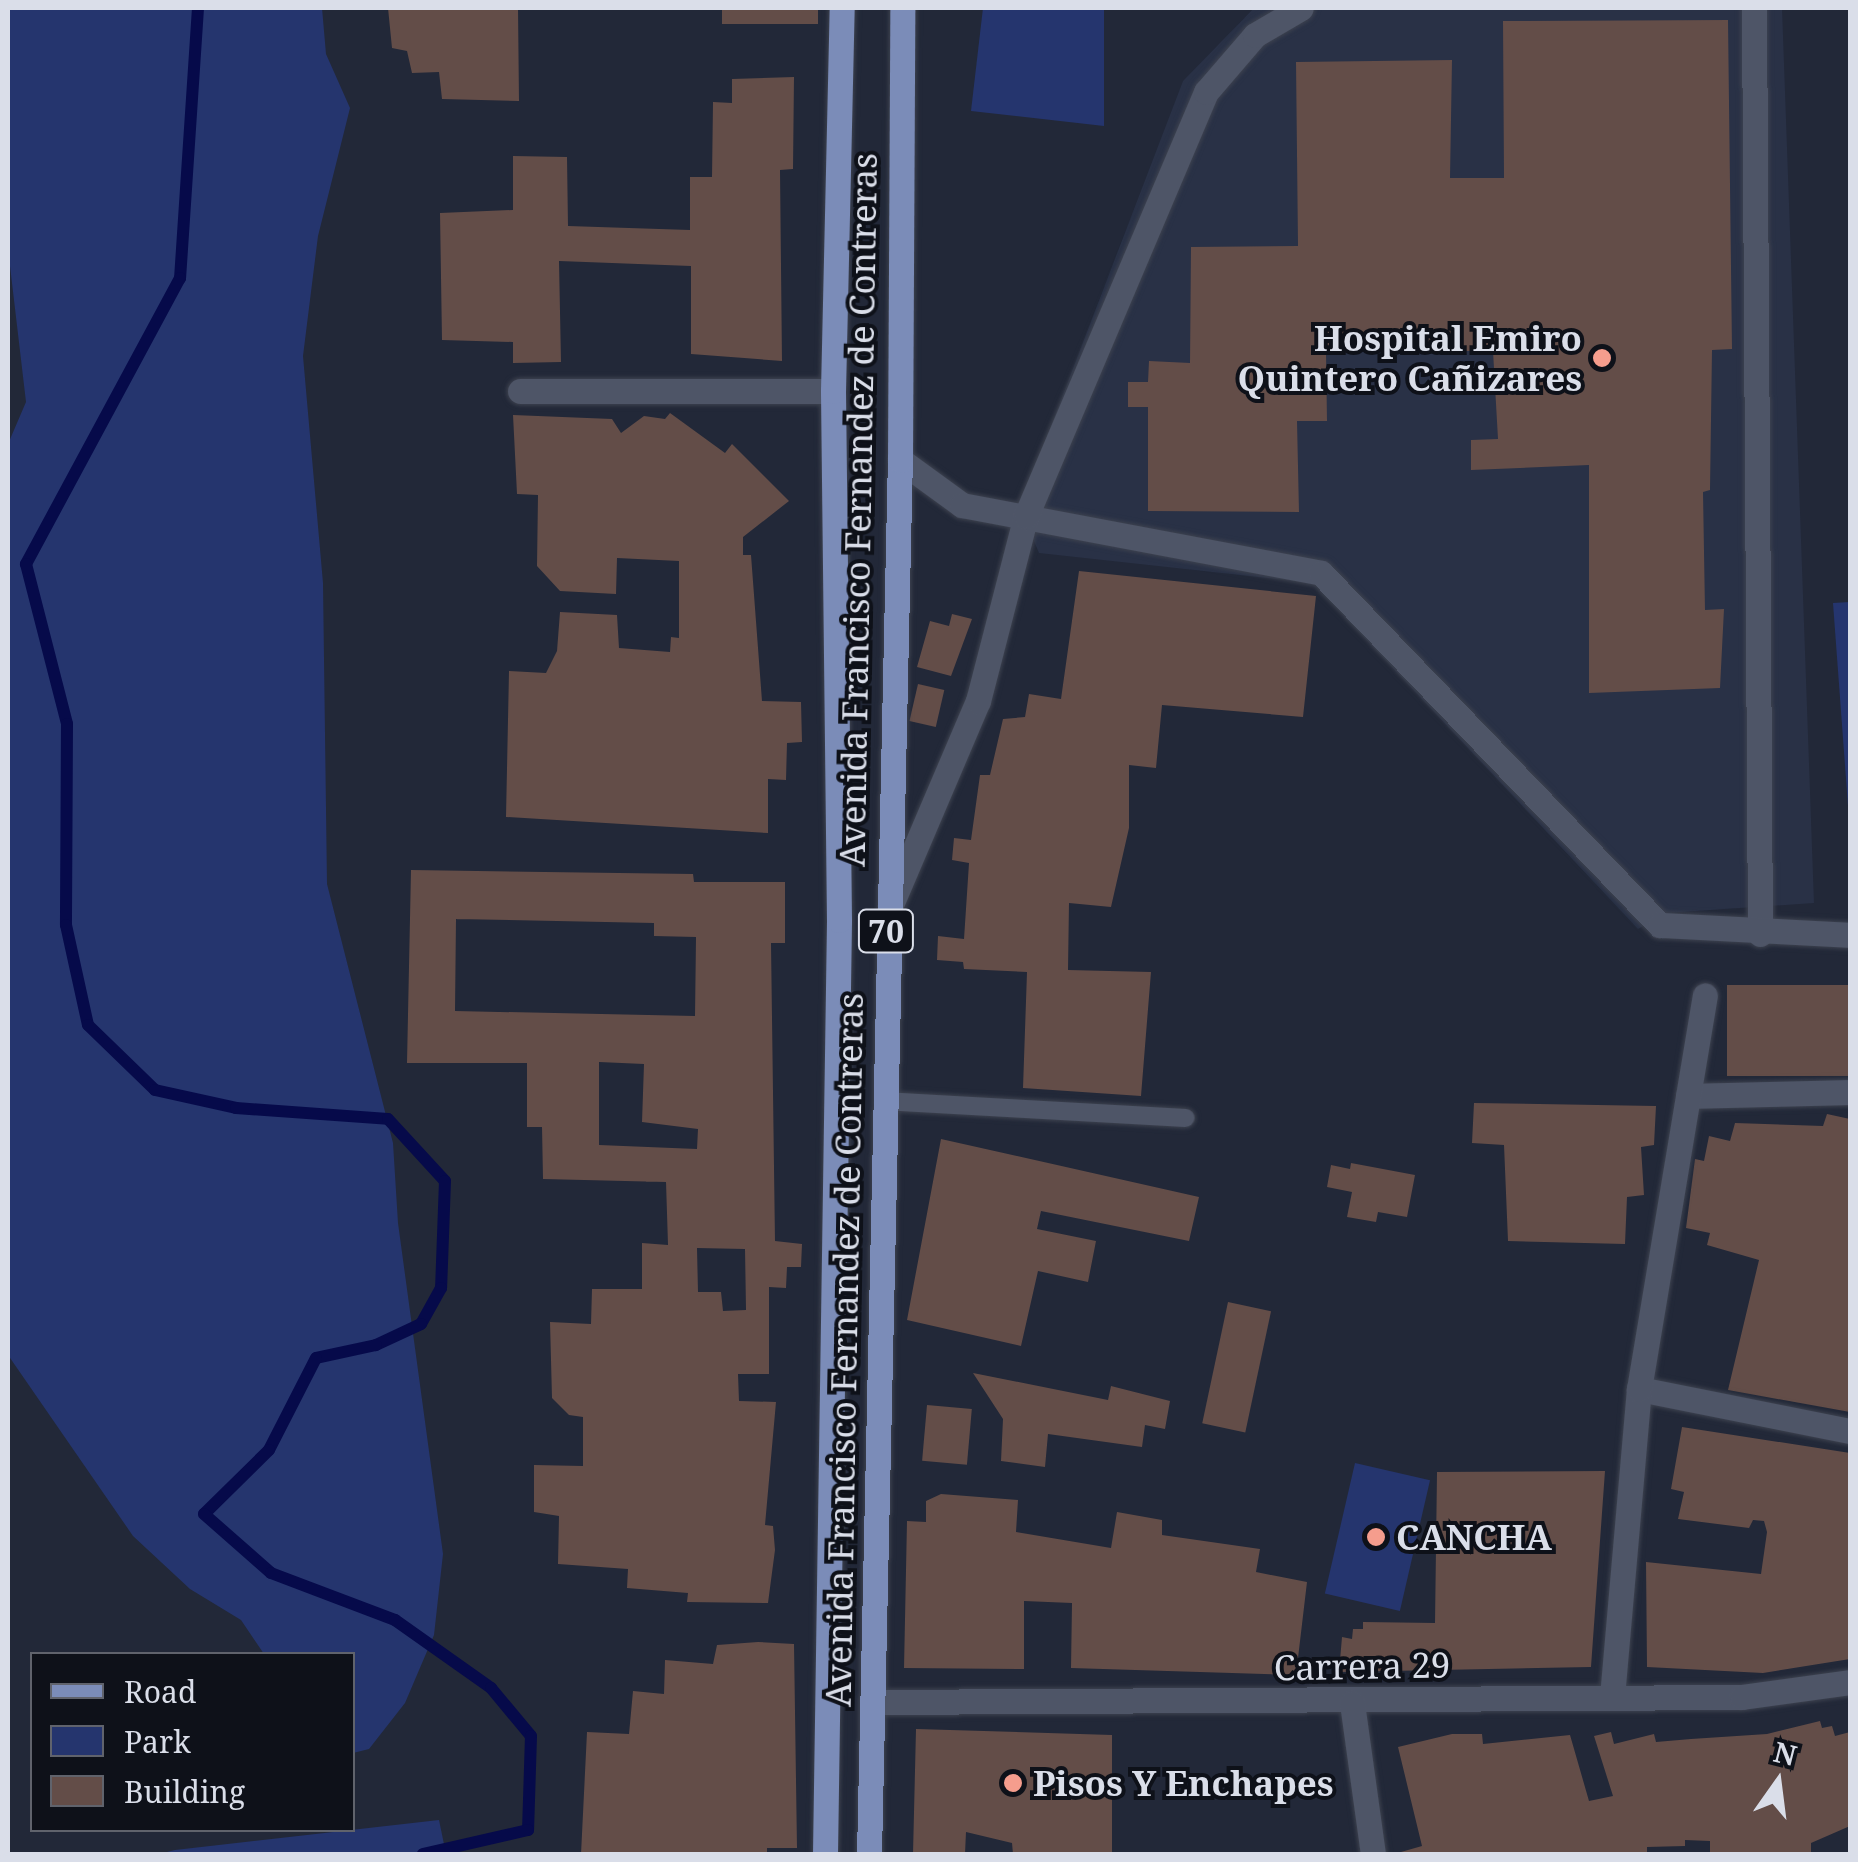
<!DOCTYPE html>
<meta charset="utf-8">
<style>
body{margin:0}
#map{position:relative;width:1858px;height:1862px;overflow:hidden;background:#222838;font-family:"Noto Serif",serif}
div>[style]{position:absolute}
.built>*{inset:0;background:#293146}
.green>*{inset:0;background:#25356e;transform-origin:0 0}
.stream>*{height:12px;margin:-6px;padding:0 6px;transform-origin:6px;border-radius:6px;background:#060a4a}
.building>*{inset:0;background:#634d48;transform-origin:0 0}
.roads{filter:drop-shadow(0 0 2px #3d424f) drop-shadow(0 0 2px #3d424f)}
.service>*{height:18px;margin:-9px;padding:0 9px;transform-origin:9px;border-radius:9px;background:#4e5567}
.minor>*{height:25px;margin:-12.5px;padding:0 12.5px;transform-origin:12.5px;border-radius:12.5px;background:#4e5567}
.primary>*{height:25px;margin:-12.5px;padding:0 12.5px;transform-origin:12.5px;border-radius:12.5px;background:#7b8cb8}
.dots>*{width:28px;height:28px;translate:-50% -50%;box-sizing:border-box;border:5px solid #0e1119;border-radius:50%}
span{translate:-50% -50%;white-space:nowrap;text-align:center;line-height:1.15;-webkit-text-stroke:8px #0e1119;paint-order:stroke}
.shield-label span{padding:2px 8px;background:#0e1119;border:2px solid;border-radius:8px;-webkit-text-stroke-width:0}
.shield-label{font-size:32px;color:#dadee9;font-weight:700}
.poi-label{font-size:35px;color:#dadee9;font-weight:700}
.right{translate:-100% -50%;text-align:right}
.left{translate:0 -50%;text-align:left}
.street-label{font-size:35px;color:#dadee9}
.frame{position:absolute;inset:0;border:10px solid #dadee9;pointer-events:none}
.legend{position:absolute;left:30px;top:1652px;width:325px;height:180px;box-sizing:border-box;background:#0e1119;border:2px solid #60636c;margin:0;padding:12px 18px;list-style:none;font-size:30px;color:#dadee9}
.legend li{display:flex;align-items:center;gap:20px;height:50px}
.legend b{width:50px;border:2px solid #60636c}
.north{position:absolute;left:1728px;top:1732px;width:100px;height:100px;-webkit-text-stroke:8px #0e1119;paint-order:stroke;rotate:14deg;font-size:28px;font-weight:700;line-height:40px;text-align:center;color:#dadee9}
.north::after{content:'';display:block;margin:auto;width:35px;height:45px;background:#dadee9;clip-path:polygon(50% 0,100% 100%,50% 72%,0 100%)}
</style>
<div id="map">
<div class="built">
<div style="clip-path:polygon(1254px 8px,1782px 8px,1814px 903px,1666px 913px,1638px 929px,1313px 583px,1039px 553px,1020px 507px,1183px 81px)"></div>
</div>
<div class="green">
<div style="clip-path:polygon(8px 8px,322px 8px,326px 54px,350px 108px,318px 236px,303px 356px,323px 583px,327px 884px,393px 1143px,398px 1223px,443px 1554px,434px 1635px,405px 1703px,369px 1749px,353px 1753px,352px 1654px,264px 1654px,241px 1620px,190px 1589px,133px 1536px,8px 1355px,8px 444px,26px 402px,8px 249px)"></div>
<div style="clip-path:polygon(983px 8px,1104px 8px,1104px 126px,971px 111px)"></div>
<div style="clip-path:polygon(1850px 602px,1850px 833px,1833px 603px)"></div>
<div style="left:1355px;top:1463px;width:77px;height:134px;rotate:13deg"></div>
<div style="clip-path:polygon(439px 1820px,446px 1854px,159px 1854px,175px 1850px)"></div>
</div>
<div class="stream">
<div style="left:198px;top:8px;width:271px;rotate:93.8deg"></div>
<div style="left:180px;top:278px;width:325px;rotate:118.3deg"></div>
<div style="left:26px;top:564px;width:165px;rotate:75.6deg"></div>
<div style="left:67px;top:724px;width:201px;rotate:90.3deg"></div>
<div style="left:66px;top:925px;width:102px;rotate:77.6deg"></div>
<div style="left:88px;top:1025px;width:93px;rotate:44.1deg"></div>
<div style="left:155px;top:1090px;width:83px;rotate:12.5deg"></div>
<div style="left:236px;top:1108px;width:152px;rotate:4.1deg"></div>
<div style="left:388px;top:1119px;width:84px;rotate:47.4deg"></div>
<div style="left:445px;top:1181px;width:107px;rotate:92.1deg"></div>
<div style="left:441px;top:1288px;width:41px;rotate:119.1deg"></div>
<div style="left:421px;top:1324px;width:50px;rotate:155deg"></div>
<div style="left:376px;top:1345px;width:61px;rotate:167.8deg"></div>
<div style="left:316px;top:1358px;width:103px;rotate:117.1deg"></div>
<div style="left:269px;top:1450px;width:91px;rotate:135.4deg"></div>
<div style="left:204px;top:1514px;width:89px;rotate:41.4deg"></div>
<div style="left:271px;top:1573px;width:133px;rotate:20.8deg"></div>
<div style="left:395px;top:1620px;width:118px;rotate:35.3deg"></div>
<div style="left:491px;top:1688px;width:62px;rotate:50.2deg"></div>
<div style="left:531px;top:1736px;width:94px;rotate:91.8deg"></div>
<div style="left:528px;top:1830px;width:108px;rotate:167.1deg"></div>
</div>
<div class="building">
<div style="clip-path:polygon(388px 8px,518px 8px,519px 101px,442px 99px,439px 72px,412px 73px,407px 51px,392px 48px)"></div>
<div style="left:722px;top:8px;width:96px;height:16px"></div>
<div style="clip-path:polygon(1728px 20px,1732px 349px,1712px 350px,1710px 490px,1703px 492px,1705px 610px,1724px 609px,1720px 688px,1589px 693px,1589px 465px,1471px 470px,1471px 440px,1498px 439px,1493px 351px,1326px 351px,1327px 421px,1297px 421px,1299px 512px,1148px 511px,1148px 407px,1128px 407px,1128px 382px,1148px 382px,1149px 361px,1190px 363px,1191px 247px,1298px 246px,1296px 62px,1452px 60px,1450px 178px,1504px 178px,1503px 21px)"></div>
<div style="clip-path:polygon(794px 77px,793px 169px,780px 170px,782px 361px,691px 354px,691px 266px,559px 261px,561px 362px,513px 363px,513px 342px,442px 340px,440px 213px,513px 210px,513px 156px,567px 157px,568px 226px,690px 230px,690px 177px,712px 177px,713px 102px,732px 103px,732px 79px)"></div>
<div style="clip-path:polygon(670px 413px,725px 453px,732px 444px,789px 501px,743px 537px,743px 555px,751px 555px,762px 701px,801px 702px,802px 742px,787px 743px,786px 780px,768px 779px,768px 833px,506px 817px,509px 671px,546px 673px,557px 651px,560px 612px,617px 615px,619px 648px,670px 652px,671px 637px,679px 638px,679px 561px,617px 558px,616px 594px,560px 591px,537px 566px,538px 495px,517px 494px,513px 415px,612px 419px,621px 433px,644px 416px,665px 419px)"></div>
<div style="clip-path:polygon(1079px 571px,1316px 596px,1303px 717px,1162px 705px,1156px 768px,1129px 765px,1129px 828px,1111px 907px,1069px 903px,1068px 970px,1151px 972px,1141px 1096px,1023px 1088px,1027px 972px,964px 969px,963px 962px,937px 960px,938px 936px,964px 939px,969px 863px,952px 860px,954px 838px,971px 840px,980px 775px,990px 775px,1003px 719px,1025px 717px,1029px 694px,1061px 699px)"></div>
<div style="clip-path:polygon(952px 614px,972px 619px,951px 676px,917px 667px,930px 621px,949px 626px)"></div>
<div style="left:918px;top:684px;width:27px;height:38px;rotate:13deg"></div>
<div style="clip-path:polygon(evenodd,411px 870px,693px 874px,694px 882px,785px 882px,785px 943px,771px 943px,775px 1241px,802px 1244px,801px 1267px,787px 1267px,786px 1288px,769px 1287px,769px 1374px,738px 1374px,739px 1401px,776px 1402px,765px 1525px,773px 1526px,775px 1550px,768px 1603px,687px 1602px,688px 1593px,627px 1588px,628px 1569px,558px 1564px,559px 1516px,534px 1512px,534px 1465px,583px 1466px,583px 1417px,569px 1415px,552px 1398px,550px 1322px,591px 1324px,592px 1289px,642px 1289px,642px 1243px,668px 1245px,666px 1182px,543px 1179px,542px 1127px,527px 1127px,527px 1063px,407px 1063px,411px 870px,456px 919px,654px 923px,654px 936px,696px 937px,695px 1016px,455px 1011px,456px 919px,411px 870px,599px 1062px,644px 1064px,642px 1122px,698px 1129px,697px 1149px,599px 1145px,599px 1062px,411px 870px,697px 1248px,745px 1249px,746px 1310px,723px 1311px,721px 1292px,698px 1292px,697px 1248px)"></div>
<div style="left:1850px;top:985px;width:91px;height:123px;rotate:90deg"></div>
<div style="clip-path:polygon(1474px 1103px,1656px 1106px,1654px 1145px,1641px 1147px,1644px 1195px,1627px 1197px,1625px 1244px,1508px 1241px,1504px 1145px,1472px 1143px)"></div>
<div style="clip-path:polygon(1827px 1114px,1850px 1119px,1850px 1412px,1728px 1390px,1759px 1260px,1707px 1245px,1710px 1233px,1686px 1228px,1695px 1159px,1704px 1161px,1709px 1136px,1730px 1141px,1735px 1123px,1823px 1126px)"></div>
<div style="clip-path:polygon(941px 1139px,1199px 1197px,1189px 1241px,1041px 1211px,1037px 1229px,1096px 1241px,1088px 1282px,1038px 1271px,1021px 1346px,907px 1320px)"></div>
<div style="clip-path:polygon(1351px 1163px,1415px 1175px,1407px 1217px,1378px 1212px,1376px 1222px,1347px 1217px,1352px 1192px,1327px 1187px,1331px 1165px,1350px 1169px)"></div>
<div style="left:1228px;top:1302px;width:44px;height:124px;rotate:12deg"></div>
<div style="clip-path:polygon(973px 1373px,1108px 1400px,1111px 1386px,1170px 1401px,1165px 1429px,1145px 1425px,1142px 1447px,1048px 1434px,1045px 1467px,1001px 1461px,1003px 1419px)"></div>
<div style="left:927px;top:1405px;width:45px;height:56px;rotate:5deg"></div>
<div style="clip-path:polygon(1682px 1427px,1850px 1453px,1850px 1659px,1763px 1673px,1647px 1667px,1646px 1562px,1761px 1574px,1767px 1532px,1764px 1521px,1753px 1520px,1749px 1528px,1678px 1519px,1684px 1492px,1671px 1489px)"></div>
<div style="clip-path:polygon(1605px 1471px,1591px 1667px,1339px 1672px,1342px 1637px,1352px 1639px,1353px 1629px,1363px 1629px,1363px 1622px,1435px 1623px,1437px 1472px)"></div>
<div style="clip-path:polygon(941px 1494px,1018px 1500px,1016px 1532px,1111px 1548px,1117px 1512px,1162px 1520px,1162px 1535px,1260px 1549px,1256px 1572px,1307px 1582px,1296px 1675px,1071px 1668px,1072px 1603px,1024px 1601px,1024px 1669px,904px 1668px,907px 1521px,926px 1522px,926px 1501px)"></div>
<div style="clip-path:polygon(758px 1642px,794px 1644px,797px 1848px,767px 1848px,767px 1854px,581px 1854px,587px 1732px,629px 1734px,633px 1691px,664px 1694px,665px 1660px,713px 1664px,717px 1645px)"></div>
<div style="clip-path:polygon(1820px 1721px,1822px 1728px,1832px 1726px,1835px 1736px,1850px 1732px,1850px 1826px,1811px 1843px,1811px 1854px,1710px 1854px,1710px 1841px,1685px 1840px,1685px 1846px,1647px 1847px,1647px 1854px,1394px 1854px,1422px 1846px,1398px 1747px,1452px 1734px,1482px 1734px,1483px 1744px,1570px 1735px,1589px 1801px,1613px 1796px,1594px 1736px,1611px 1732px,1614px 1744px,1654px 1734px,1656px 1742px,1691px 1739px,1767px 1734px)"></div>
<div style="clip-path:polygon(916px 1729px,1112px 1735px,1112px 1854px,1013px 1854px,1012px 1843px,966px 1832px,965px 1854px,913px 1854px)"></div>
</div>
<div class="roads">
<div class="service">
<div style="left:883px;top:1101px;width:303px;rotate:3.2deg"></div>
</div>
<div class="minor">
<div style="left:1754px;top:8px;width:926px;rotate:89.63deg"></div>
<div style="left:520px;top:391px;width:313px"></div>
<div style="left:900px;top:460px;width:77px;rotate:36deg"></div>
<div style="left:962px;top:505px;width:365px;rotate:10.7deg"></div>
<div style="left:1321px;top:573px;width:489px;rotate:46.1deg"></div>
<div style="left:1660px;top:925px;width:190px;rotate:3deg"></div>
<div style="left:890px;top:907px;width:224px;rotate:-66.9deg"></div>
<div style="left:978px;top:701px;width:191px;rotate:-75.5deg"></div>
<div style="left:1026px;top:516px;width:461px;rotate:-67deg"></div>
<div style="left:1206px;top:92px;width:75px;rotate:-49.3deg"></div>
<div style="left:1255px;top:35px;width:53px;rotate:-30.4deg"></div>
<div style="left:1688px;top:1096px;width:162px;rotate:-1.4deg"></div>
<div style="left:1639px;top:1389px;width:215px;rotate:11.3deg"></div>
<div style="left:1612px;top:1697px;width:309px;rotate:-85deg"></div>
<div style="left:1639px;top:1389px;width:399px;rotate:-80.5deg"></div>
<div style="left:873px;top:1702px;width:869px;rotate:-0.33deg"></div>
<div style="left:1742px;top:1697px;width:109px;rotate:-7.9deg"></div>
<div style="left:1352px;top:1703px;width:152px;rotate:82.1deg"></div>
</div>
<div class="primary">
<div style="left:825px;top:1854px;width:934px;rotate:-89.14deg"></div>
<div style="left:839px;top:920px;width:529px;rotate:-90.65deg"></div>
<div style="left:833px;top:391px;width:383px;rotate:-88.7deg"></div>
<div style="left:869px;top:1854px;width:1394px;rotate:-88.73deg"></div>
<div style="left:900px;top:460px;width:452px;rotate:-89.7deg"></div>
</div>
</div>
<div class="dots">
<div style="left:1602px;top:358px;background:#f59d8d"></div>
<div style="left:1376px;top:1537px;background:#f59d8d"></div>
<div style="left:1013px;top:1783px;background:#f59d8d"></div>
</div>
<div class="shield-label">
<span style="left:886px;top:931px">70</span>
</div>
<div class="poi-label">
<span class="right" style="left:1582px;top:358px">Hospital Emiro<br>Quintero Cañizares</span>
<span class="left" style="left:1396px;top:1537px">CANCHA</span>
<span class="left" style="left:1033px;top:1783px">Pisos Y Enchapes</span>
</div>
<div class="street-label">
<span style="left:858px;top:510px;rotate:-89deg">Avenida Francisco Fernandez de Contreras</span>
<span style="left:844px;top:1350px;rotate:-89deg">Avenida Francisco Fernandez de Contreras</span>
<span style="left:1362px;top:1666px;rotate:-1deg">Carrera 29</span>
</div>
<div class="frame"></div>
<ul class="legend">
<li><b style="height:12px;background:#7b8cb8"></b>Road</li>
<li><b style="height:28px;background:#25356e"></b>Park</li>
<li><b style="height:28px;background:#634d48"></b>Building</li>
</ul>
<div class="north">N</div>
</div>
